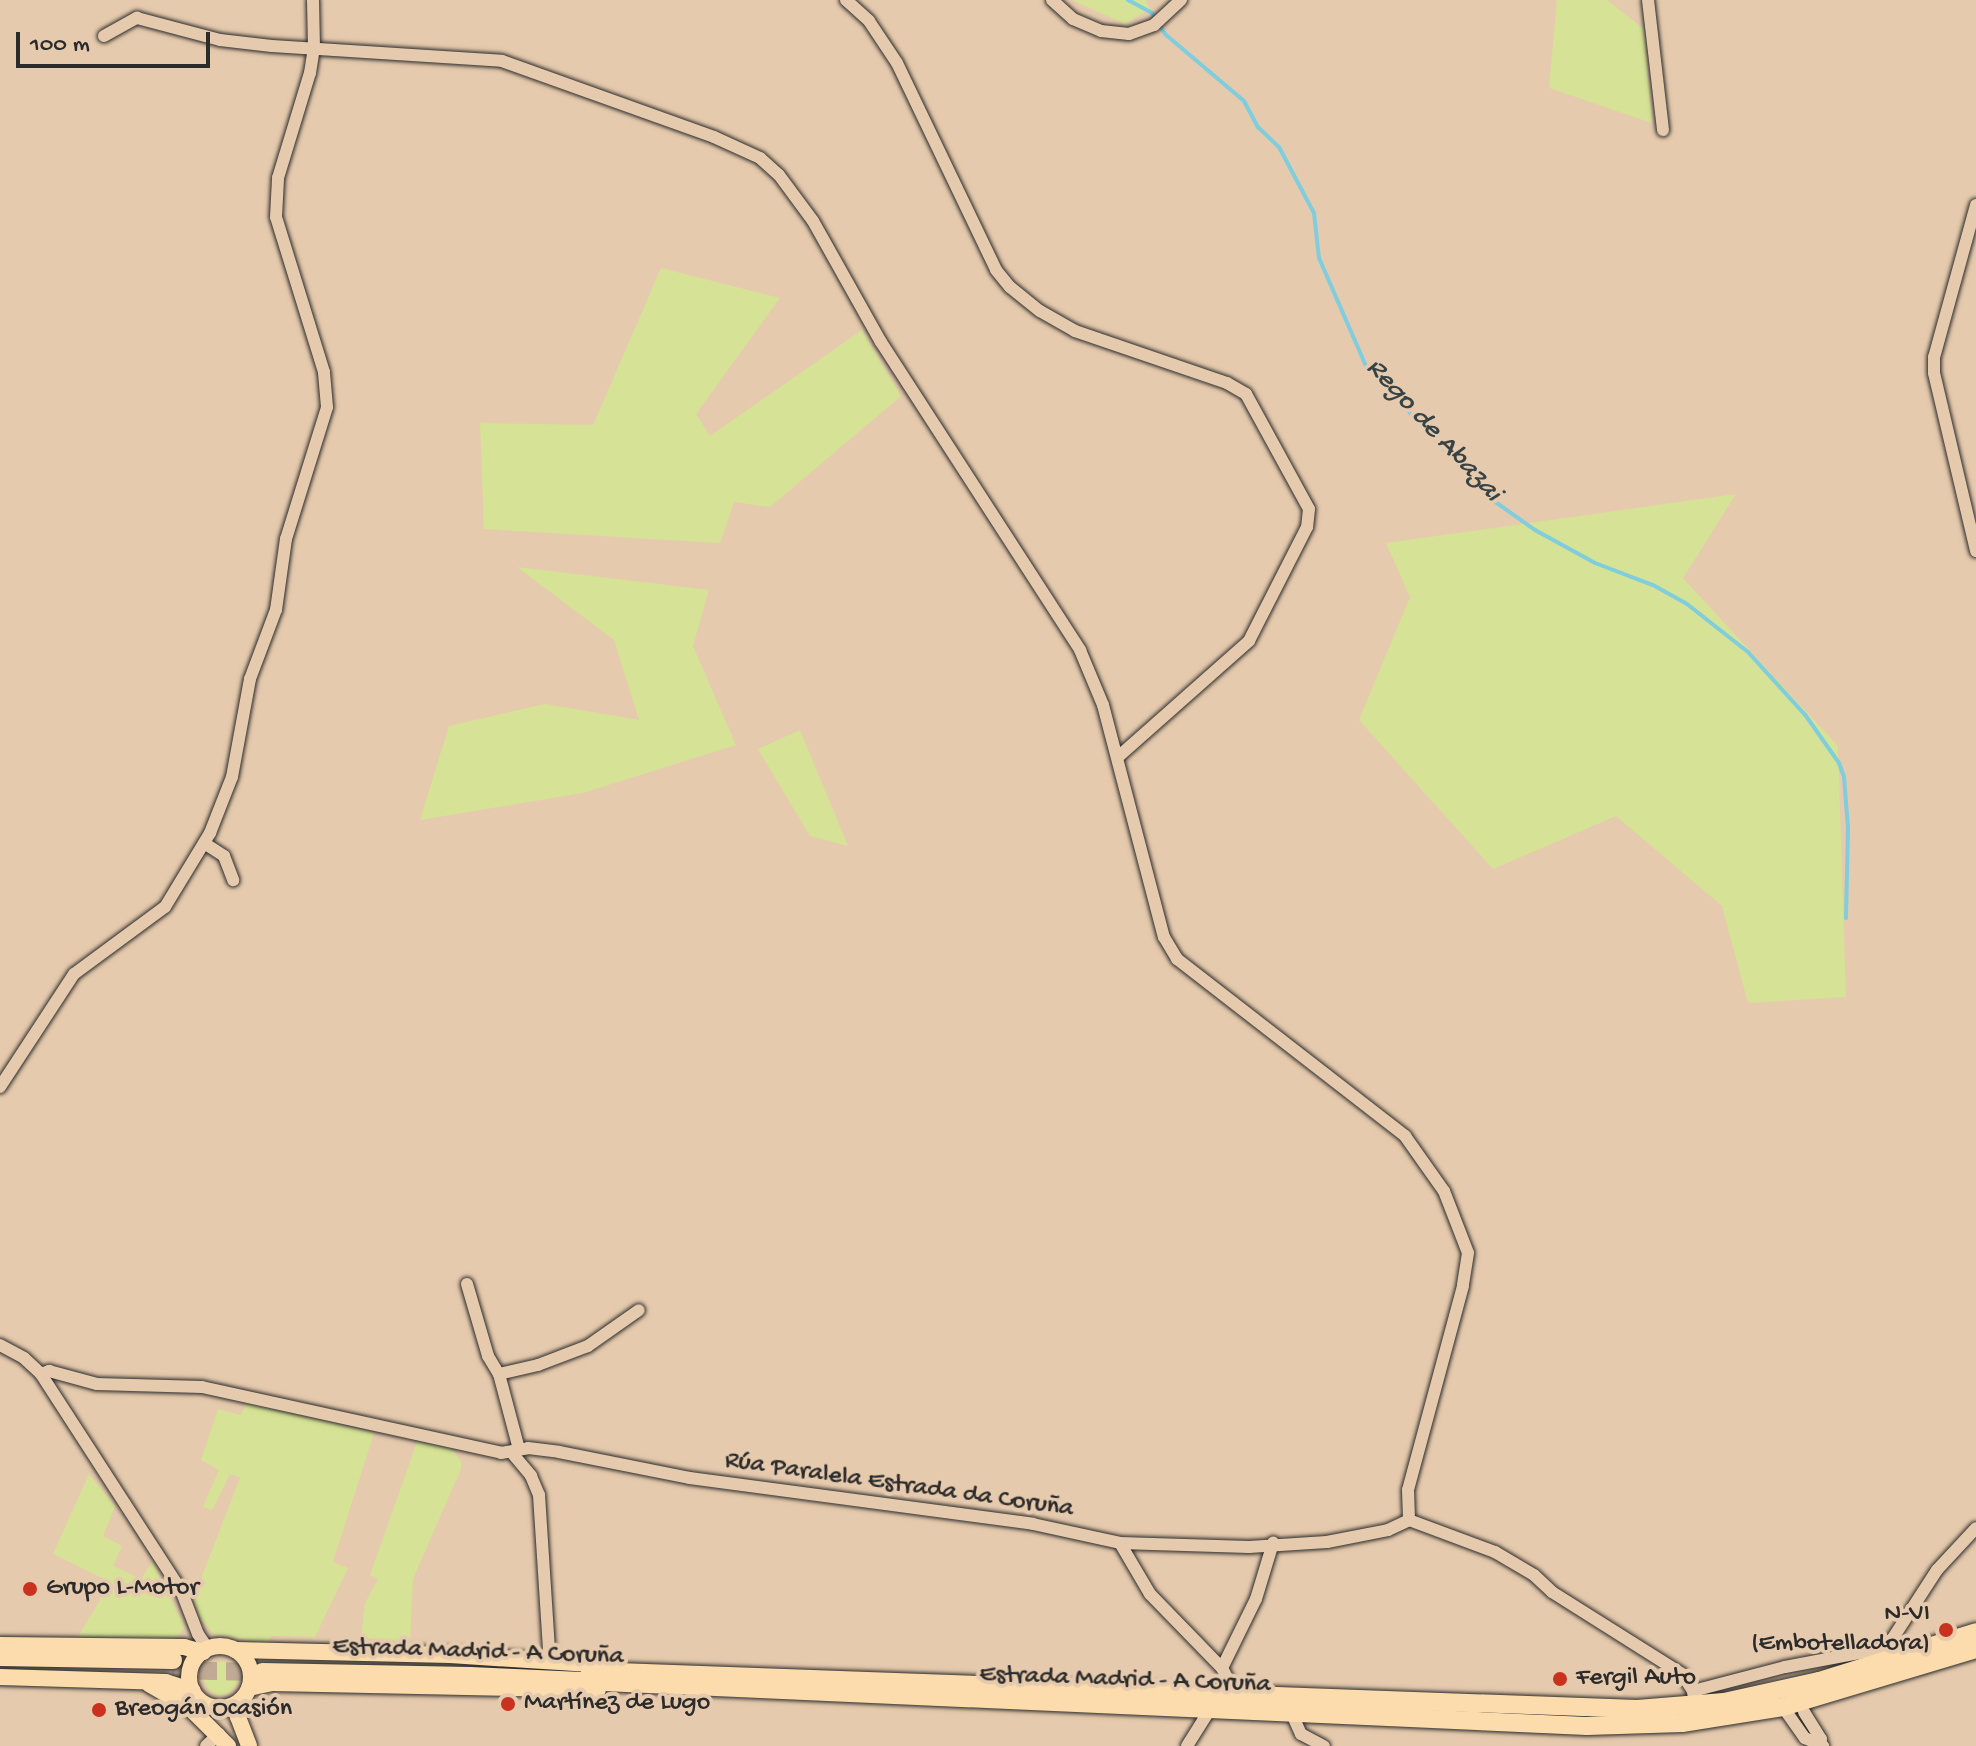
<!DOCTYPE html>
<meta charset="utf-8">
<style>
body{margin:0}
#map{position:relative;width:1976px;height:1746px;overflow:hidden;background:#e6caad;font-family:"Gochi Hand",sans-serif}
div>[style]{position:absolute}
.green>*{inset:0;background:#d6e295}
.round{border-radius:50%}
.stream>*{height:4px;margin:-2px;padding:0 2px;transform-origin:2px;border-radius:2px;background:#7fcddd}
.highway-tunnel>*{height:18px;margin-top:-9px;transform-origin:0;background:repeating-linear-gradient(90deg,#c1aa93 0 18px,transparent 0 27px)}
.roads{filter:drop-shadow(0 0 2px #2b2b2b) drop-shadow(0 0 2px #2b2b2b)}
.minor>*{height:12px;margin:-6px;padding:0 6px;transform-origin:6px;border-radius:6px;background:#e6caad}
.major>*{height:16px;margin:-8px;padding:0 8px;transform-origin:8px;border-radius:8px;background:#fcdcac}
.major>.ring{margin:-8px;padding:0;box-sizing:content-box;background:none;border:16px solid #fcdcac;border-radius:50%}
.highway>*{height:18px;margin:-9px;padding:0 9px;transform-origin:9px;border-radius:9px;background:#fcdcac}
.dots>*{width:22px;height:22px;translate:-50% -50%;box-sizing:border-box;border:4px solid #e6caad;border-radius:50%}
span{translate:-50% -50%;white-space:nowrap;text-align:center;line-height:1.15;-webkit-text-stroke:8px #e6caad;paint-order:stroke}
.street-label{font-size:26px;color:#2b2b2b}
.poi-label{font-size:26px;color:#2b2b2b}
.left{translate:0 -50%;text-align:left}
.right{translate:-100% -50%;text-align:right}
.water-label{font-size:28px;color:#384346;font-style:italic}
.scale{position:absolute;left:16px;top:32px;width:194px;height:36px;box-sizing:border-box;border:4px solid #2b2b2b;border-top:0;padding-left:10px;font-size:24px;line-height:28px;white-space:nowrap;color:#2b2b2b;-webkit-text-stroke:6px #e6caad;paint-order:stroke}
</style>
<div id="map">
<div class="green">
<div style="clip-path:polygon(1072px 0,1146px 0,1150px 9px,1125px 24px)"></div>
<div style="clip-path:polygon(1557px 0,1607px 0,1644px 29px,1652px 123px,1549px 88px)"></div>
<div style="clip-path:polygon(661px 268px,780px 298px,696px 414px,710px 436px,862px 330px,901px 396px,770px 507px,734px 502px,720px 543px,484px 529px,480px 423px,593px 425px)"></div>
<div style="clip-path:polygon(1736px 494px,1683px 578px,1838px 746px,1846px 997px,1748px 1003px,1722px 906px,1616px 816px,1493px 869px,1359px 720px,1410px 597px,1386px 543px)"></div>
<div style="clip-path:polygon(517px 567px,709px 590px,693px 646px,736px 745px,583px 793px,420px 820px,449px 726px,545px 704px,639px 720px,614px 640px)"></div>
<div style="clip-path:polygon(800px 730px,848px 846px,810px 836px,758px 749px)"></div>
<div style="clip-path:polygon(246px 1403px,374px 1433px,333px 1562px,348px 1568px,315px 1637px,272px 1636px,266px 1643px,214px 1634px,202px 1621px,193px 1599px,240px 1478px,230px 1474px,212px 1510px,203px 1507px,219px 1470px,201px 1460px,218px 1409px,241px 1415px)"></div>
<div style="clip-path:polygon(417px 1442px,451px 1448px,461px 1461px,461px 1469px,413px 1579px,410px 1640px,399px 1639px,396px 1645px,374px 1644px,372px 1639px,361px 1638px,365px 1603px,378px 1579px,370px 1575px)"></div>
<div style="clip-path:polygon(89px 1474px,115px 1506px,103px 1536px,122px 1546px,113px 1566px,141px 1579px,152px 1562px,185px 1627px,178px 1636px,170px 1640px,78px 1637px,99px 1602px,106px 1580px,53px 1554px)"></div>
<div class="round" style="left:204px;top:1661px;width:34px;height:34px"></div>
</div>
<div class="stream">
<div style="left:1128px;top:0;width:27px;rotate:28deg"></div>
<div style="left:1152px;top:13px;width:25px;rotate:58deg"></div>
<div style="left:1165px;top:34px;width:104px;rotate:40.3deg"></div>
<div style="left:1244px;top:101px;width:30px;rotate:62deg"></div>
<div style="left:1258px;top:127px;width:29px;rotate:44deg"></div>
<div style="left:1279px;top:147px;width:75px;rotate:62.1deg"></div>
<div style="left:1314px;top:213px;width:45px;rotate:83.7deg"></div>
<div style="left:1319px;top:258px;width:118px;rotate:66.5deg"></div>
<div style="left:1366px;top:366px;width:67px;rotate:46.8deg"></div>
<div style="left:1412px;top:415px;width:119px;rotate:46.4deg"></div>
<div style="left:1494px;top:501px;width:50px;rotate:35.3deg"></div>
<div style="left:1535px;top:530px;width:68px;rotate:28.8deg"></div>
<div style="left:1595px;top:563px;width:62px;rotate:20.8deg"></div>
<div style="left:1653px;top:585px;width:39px;rotate:29deg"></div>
<div style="left:1687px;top:604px;width:78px;rotate:38.2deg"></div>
<div style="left:1748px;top:652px;width:86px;rotate:47.8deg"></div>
<div style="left:1806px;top:716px;width:57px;rotate:54.9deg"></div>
<div style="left:1839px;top:763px;width:15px;rotate:70deg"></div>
<div style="left:1844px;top:777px;width:51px;rotate:85.5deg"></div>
<div style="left:1848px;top:828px;width:90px;rotate:91.3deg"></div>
</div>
<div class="highway-tunnel">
<div style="left:172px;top:1670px;width:90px;rotate:1.3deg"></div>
</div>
<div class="roads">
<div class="minor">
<div style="left:846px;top:0;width:31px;rotate:42deg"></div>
<div style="left:869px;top:21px;width:50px;rotate:56.3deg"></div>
<div style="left:897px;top:63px;width:229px;rotate:64.4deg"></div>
<div style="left:996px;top:270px;width:22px;rotate:51deg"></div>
<div style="left:1010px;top:287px;width:38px;rotate:39deg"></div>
<div style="left:1040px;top:311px;width:40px;rotate:29.7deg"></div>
<div style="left:1075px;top:331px;width:161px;rotate:18.9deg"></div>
<div style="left:1227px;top:383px;width:22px;rotate:30deg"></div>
<div style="left:1246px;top:394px;width:131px;rotate:61.3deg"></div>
<div style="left:1309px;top:509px;width:18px;rotate:96deg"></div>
<div style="left:1307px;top:527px;width:128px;rotate:117deg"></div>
<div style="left:1249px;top:641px;width:175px;rotate:138.5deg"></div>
<div style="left:1052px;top:0;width:28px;rotate:42deg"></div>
<div style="left:1073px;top:19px;width:30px;rotate:23deg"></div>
<div style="left:1101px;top:31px;width:28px;rotate:6deg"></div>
<div style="left:1129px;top:34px;width:27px;rotate:-20deg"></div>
<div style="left:1154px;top:25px;width:37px;rotate:-43deg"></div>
<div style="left:1648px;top:0;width:131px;rotate:83.4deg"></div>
<div style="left:104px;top:36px;width:38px;rotate:-29deg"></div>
<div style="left:137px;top:18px;width:86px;rotate:14.8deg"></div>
<div style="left:220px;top:40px;width:52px;rotate:6.6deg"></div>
<div style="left:272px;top:46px;width:230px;rotate:3.7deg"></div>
<div style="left:502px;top:61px;width:225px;rotate:19.7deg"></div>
<div style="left:714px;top:137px;width:51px;rotate:24.5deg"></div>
<div style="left:760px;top:158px;width:25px;rotate:42deg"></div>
<div style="left:779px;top:175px;width:57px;rotate:53.5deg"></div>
<div style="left:813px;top:221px;width:139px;rotate:60.7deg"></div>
<div style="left:881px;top:342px;width:367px;rotate:57.1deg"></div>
<div style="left:1080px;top:650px;width:60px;rotate:67.3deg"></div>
<div style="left:1103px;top:705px;width:240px;rotate:75.3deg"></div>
<div style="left:1164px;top:937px;width:26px;rotate:59deg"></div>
<div style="left:1177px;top:959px;width:289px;rotate:37.8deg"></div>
<div style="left:1405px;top:1136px;width:67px;rotate:54.7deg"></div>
<div style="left:1444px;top:1191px;width:66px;rotate:68.8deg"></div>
<div style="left:1468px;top:1253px;width:33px;rotate:99deg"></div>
<div style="left:1463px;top:1286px;width:211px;rotate:105.1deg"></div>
<div style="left:1408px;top:1490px;width:30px;rotate:88deg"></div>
<div style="left:1976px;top:205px;width:158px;rotate:105.4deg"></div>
<div style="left:1934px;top:357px;width:16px;rotate:90deg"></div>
<div style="left:1934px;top:373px;width:183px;rotate:76.7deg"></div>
<div style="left:204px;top:843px;width:24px;rotate:33deg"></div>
<div style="left:224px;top:856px;width:26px;rotate:69deg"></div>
<div style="left:0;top:1087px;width:135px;rotate:-56.8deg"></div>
<div style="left:74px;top:974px;width:113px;rotate:-36.4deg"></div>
<div style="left:165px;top:907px;width:87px;rotate:-58.7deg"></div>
<div style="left:210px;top:833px;width:60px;rotate:-68.6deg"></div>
<div style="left:232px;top:777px;width:100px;rotate:-79.6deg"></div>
<div style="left:250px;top:679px;width:74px;rotate:-69.4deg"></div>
<div style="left:276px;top:610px;width:72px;rotate:-82deg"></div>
<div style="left:286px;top:539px;width:138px;rotate:-72.7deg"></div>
<div style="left:327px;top:407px;width:35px;rotate:-95deg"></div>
<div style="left:324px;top:372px;width:162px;rotate:-107.2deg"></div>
<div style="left:276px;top:217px;width:39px;rotate:-87deg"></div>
<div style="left:278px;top:178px;width:110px;rotate:-73.1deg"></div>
<div style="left:310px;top:73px;width:25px;rotate:-81deg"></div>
<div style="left:314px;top:48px;width:48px;rotate:-91.2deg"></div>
<div style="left:467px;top:1284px;width:75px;rotate:73.7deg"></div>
<div style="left:488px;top:1356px;width:21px;rotate:59deg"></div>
<div style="left:499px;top:1374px;width:78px;rotate:75.1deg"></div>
<div style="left:0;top:1345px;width:27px;rotate:28deg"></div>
<div style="left:24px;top:1358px;width:23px;rotate:43deg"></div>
<div style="left:41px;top:1374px;width:257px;rotate:57.1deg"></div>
<div style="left:181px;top:1590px;width:47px;rotate:68.9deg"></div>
<div style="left:198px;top:1634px;width:18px;rotate:56deg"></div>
<div style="left:41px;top:1374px;width:9px;rotate:-21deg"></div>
<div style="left:49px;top:1371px;width:50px;rotate:15.2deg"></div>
<div style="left:97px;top:1384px;width:105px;rotate:1.6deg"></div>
<div style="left:202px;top:1387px;width:306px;rotate:12.4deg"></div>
<div style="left:501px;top:1453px;width:27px;rotate:-10deg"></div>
<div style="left:528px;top:1448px;width:31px;rotate:7deg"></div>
<div style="left:559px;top:1452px;width:134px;rotate:11.2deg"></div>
<div style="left:690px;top:1478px;width:346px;rotate:7.6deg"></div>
<div style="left:1033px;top:1524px;width:89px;rotate:12.3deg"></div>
<div style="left:1120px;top:1543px;width:129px;rotate:1.8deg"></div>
<div style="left:1249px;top:1547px;width:78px;rotate:-3.7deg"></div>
<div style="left:1327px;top:1542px;width:62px;rotate:-11.1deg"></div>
<div style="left:1388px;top:1530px;width:23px;rotate:-25deg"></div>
<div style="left:1409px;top:1520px;width:92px;rotate:20.4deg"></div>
<div style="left:1495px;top:1552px;width:45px;rotate:30.5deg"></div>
<div style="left:1534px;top:1575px;width:25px;rotate:43deg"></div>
<div style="left:1552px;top:1592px;width:154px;rotate:32.2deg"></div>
<div style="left:1682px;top:1674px;width:20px;rotate:57deg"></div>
<div style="left:1693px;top:1691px;width:14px;rotate:82deg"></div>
<div style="left:499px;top:1374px;width:40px;rotate:-13deg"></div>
<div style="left:538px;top:1365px;width:53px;rotate:-20.8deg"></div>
<div style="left:588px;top:1346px;width:62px;rotate:-35.2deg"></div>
<div style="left:512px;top:1453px;width:30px;rotate:50deg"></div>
<div style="left:531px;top:1476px;width:21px;rotate:67deg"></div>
<div style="left:539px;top:1495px;width:155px;rotate:86.3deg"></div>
<div style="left:549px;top:1650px;width:11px;rotate:100deg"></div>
<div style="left:1120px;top:1543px;width:59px;rotate:59.5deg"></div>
<div style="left:1150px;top:1594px;width:103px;rotate:45.8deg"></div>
<div style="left:1222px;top:1668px;width:15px;rotate:62deg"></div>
<div style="left:1229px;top:1681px;width:14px;rotate:94deg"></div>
<div style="left:1222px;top:1668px;width:77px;rotate:-63.8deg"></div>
<div style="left:1256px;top:1599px;width:59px;rotate:-73.1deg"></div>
<div style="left:1693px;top:1691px;width:95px;rotate:-14.6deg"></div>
<div style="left:1785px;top:1667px;width:97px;rotate:-10.7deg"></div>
<div style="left:1880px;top:1649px;width:17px;rotate:-40deg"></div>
<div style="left:1893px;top:1638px;width:81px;rotate:-57.1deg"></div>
<div style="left:1937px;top:1570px;width:57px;rotate:-47.1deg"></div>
<div style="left:1783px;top:1707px;width:38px;rotate:55deg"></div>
<div style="left:1805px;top:1738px;width:20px;rotate:24deg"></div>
<div style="left:1804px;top:1712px;width:32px;rotate:58deg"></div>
<div style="left:1821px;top:1739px;width:5px;rotate:112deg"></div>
<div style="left:1292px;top:1714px;width:22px;rotate:66deg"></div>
<div style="left:1301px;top:1734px;width:26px;rotate:28deg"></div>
<div style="left:206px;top:1746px;width:18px;rotate:-43deg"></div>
<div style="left:1187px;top:1746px;width:41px;rotate:-57.8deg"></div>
</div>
<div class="major">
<div style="left:0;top:1645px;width:184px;rotate:0.6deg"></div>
<div style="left:184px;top:1647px;width:20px;rotate:15deg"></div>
<div class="ring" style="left:189px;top:1646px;width:46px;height:46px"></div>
<div style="left:235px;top:1650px;width:215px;rotate:1.3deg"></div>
<div style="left:450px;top:1655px;width:156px;rotate:3.7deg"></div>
<div style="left:0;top:1677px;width:166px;rotate:1.7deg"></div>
<div style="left:166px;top:1682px;width:28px;rotate:18deg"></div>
<div style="left:149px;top:1684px;width:48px;rotate:30.3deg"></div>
<div style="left:190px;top:1708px;width:54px;rotate:45deg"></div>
<div style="left:249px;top:1688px;width:24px;rotate:-12deg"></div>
<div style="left:272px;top:1683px;width:326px;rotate:1.2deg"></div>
<div style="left:239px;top:1702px;width:15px;rotate:94deg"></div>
<div style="left:238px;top:1717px;width:31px;rotate:69deg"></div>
</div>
<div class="highway">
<div style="left:0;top:1657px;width:173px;rotate:1deg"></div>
<div style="left:590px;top:1671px;width:1048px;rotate:2.08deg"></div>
<div style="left:1637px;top:1709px;width:87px;rotate:-4.6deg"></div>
<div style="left:1724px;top:1702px;width:97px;rotate:-12.5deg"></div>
<div style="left:1819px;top:1681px;width:164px;rotate:-17.3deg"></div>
<div style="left:262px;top:1672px;width:208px;rotate:1.1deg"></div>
<div style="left:470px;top:1676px;width:1118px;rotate:2.56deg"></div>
<div style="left:1587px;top:1726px;width:95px;rotate:-1.8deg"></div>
<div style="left:1682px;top:1723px;width:102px;rotate:-9deg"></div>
<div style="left:1783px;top:1707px;width:202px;rotate:-16.7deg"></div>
</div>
</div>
<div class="dots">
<div style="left:30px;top:1589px;background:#c8321e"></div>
<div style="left:1946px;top:1630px;background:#c8321e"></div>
<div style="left:1560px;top:1679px;background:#c8321e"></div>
<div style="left:508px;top:1704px;background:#c8321e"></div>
<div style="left:99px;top:1710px;background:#c8321e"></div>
</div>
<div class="street-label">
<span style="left:899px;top:1486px;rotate:8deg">Rúa Paralela Estrada da Coruña</span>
<span style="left:478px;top:1653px;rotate:2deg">Estrada Madrid - A Coruña</span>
<span style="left:1125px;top:1681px;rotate:2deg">Estrada Madrid - A Coruña</span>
</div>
<div class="poi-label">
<span class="left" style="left:46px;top:1589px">Grupo L-Motor</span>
<span class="right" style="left:1930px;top:1630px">N-VI<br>(Embotelladora)</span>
<span class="left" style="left:1576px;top:1679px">Fergil Auto</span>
<span class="left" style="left:524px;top:1704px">Martínez de Lugo</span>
<span class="left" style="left:115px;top:1710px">Breogán Ocasión</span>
</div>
<div class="water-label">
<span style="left:1433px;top:431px;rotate:47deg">Rego de Abazai</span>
</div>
<div class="scale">100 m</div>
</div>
